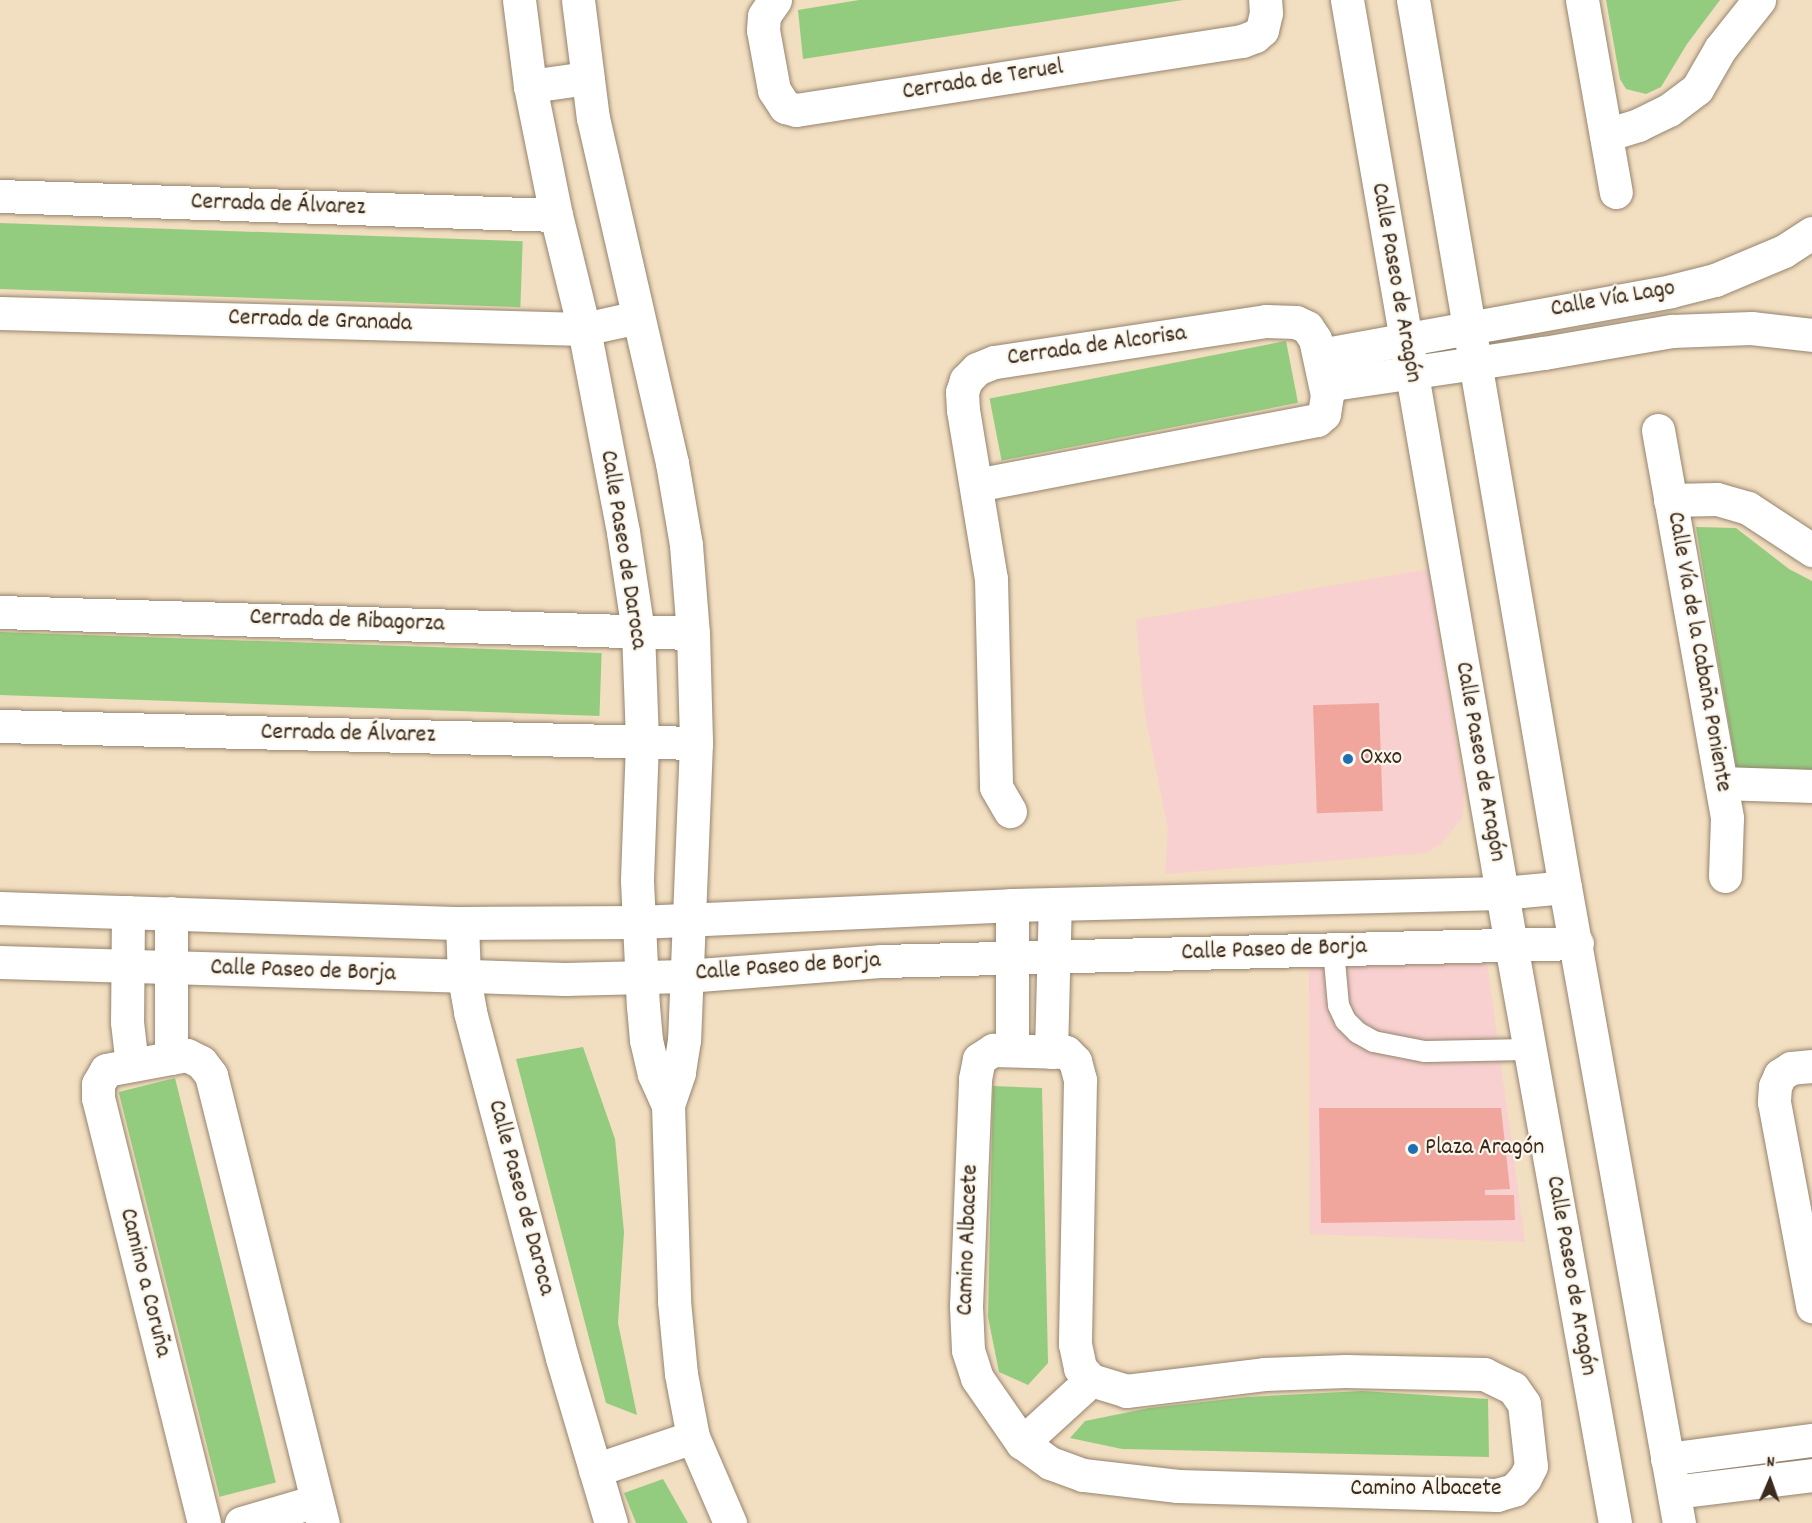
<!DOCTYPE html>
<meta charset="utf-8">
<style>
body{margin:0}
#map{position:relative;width:1812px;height:1523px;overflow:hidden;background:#f2dec0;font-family:Dekko,sans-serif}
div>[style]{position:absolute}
.built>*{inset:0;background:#f7d0cf}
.green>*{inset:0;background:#94cc7f;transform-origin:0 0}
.building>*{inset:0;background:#f0a69d;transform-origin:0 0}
.roads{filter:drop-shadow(0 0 2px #96846f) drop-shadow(0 0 2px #96846f)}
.lane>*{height:21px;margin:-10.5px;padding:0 10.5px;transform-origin:10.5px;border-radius:10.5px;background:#fff}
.street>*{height:33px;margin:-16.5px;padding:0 16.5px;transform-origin:16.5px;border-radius:16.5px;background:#fff}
.secondary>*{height:33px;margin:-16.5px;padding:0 16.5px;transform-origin:16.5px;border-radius:16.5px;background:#fff}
.dots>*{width:16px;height:16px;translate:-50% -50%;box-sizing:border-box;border:3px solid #fbf7ec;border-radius:50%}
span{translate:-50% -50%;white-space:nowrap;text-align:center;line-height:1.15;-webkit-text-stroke:4.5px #fbf7ec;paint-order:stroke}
.street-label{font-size:24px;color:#3b2a1e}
.poi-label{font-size:24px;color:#3b2a1e}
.left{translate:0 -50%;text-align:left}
.north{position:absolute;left:1740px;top:1451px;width:60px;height:60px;-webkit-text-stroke:4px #fbf7ec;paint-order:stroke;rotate:2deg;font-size:16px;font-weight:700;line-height:24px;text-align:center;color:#3b2a1e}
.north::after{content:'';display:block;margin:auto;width:21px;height:27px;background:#3b2a1e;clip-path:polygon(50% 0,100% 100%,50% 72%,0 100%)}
</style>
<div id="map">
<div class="built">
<div style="clip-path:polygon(1428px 569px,1464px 793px,1463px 817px,1441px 844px,1425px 853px,1165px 874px,1168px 829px,1145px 714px,1136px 620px)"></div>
<div style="clip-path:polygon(1487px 963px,1525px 1242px,1310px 1234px,1309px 964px)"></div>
</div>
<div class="green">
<div style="clip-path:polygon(859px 0,1183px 0,803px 59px,798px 10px)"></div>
<div style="clip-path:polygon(1606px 0,1720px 0,1687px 44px,1661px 87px,1646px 94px,1626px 89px,1620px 79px)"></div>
<div style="left:0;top:223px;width:523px;height:66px;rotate:2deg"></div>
<div style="left:1286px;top:341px;width:63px;height:302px;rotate:79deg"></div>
<div style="clip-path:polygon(1696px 527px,1736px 528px,1789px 569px,1812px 581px,1812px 774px,1737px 772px)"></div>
<div style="left:0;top:632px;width:602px;height:63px;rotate:2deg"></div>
<div style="clip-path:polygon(583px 1047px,615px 1139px,624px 1232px,618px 1323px,637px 1415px,606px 1403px,516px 1059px)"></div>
<div style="left:175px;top:1078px;width:417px;height:58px;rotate:76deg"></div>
<div style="clip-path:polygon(993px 1086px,1042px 1088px,1048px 1363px,1028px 1385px,999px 1372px,988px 1317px)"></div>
<div style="clip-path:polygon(1362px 1391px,1488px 1399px,1489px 1457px,1122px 1449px,1070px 1438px,1085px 1421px,1149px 1408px,1247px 1397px)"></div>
<div style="clip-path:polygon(663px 1479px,688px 1523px,636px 1523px,624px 1493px)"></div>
</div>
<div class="building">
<div style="left:1379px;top:703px;width:108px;height:66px;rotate:88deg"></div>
<div style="clip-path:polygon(1319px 1108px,1501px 1108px,1510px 1189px,1485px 1190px,1485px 1195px,1514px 1195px,1515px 1220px,1321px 1223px)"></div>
</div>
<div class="roads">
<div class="lane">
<div style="left:1333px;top:949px;width:56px;rotate:84.9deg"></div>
<div style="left:1338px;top:1005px;width:17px;rotate:65deg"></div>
<div style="left:1345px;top:1020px;width:17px;rotate:45deg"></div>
<div style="left:1357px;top:1032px;width:18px;rotate:29deg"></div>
<div style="left:1373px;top:1041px;width:52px;rotate:11.1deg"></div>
<div style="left:1424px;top:1051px;width:105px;rotate:-1.1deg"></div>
</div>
<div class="street">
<div style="left:519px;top:0;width:87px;rotate:82.7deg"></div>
<div style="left:530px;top:86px;width:132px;rotate:78.6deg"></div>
<div style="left:556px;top:215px;width:117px;rotate:76.2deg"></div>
<div style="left:584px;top:329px;width:207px;rotate:79.1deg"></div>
<div style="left:623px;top:532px;width:100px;rotate:81.4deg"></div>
<div style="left:638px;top:631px;width:111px;rotate:87.9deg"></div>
<div style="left:642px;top:742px;width:139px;rotate:92.1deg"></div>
<div style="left:637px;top:881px;width:125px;rotate:87.3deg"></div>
<div style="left:643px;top:1006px;width:34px;rotate:85deg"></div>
<div style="left:646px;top:1040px;width:35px;rotate:77deg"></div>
<div style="left:654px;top:1074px;width:34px;rotate:66deg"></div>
<div style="left:578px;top:0;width:119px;rotate:82.8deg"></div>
<div style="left:593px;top:118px;width:354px;rotate:77.1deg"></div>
<div style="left:672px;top:463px;width:83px;rotate:80.3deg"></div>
<div style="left:686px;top:545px;width:88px;rotate:85.5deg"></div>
<div style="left:693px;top:633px;width:110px;rotate:88.4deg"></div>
<div style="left:696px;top:743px;width:297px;rotate:92.3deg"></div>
<div style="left:684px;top:1040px;width:33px;rotate:99deg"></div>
<div style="left:679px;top:1073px;width:34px;rotate:109deg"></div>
<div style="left:668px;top:1105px;width:196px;rotate:88.2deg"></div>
<div style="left:674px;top:1301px;width:73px;rotate:84.5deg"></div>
<div style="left:681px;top:1374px;width:64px;rotate:79.2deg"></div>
<div style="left:693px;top:1437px;width:94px;rotate:66.7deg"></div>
<div style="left:775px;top:0;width:19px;rotate:125deg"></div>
<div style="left:764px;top:16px;width:14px;rotate:94deg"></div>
<div style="left:763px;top:30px;width:61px;rotate:79.6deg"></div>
<div style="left:774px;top:90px;width:20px;rotate:57deg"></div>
<div style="left:785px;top:107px;width:11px;rotate:15deg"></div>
<div style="left:796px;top:110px;width:451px;rotate:-8.8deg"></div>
<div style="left:1242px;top:41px;width:14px;rotate:-21deg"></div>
<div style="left:1255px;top:36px;width:9px;rotate:-41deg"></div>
<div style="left:1262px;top:30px;width:17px;rotate:-77deg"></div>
<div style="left:1266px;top:13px;width:13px;rotate:-94deg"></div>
<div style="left:1582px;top:0;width:195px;rotate:80deg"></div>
<div style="left:530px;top:86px;width:58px;rotate:-8deg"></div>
<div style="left:1606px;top:135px;width:34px;rotate:-17deg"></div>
<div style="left:1638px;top:125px;width:34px;rotate:-26deg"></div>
<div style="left:1669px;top:110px;width:35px;rotate:-37deg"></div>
<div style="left:1697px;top:89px;width:46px;rotate:-60.1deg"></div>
<div style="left:1720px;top:49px;width:63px;rotate:-51.5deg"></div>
<div style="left:0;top:196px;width:556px;rotate:1.96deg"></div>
<div style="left:0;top:313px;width:584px;rotate:1.57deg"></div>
<div style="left:584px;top:329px;width:55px;rotate:-12.5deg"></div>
<div style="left:1320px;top:355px;width:357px;rotate:-10.3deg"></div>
<div style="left:1671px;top:291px;width:45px;rotate:-14deg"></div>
<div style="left:1715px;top:280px;width:75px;rotate:-22.8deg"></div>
<div style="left:1784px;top:251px;width:33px;rotate:-33deg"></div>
<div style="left:1326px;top:385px;width:220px;rotate:-8.4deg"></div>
<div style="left:1544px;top:353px;width:130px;rotate:-9.8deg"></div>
<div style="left:1672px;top:331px;width:79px;rotate:-2.2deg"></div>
<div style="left:1751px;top:328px;width:61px;rotate:6.5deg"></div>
<div style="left:1658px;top:430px;width:394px;rotate:79.9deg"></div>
<div style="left:1727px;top:818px;width:58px;rotate:92deg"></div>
<div style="left:976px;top:485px;width:347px;rotate:-10.8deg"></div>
<div style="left:1317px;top:420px;width:9px;rotate:-41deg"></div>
<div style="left:1324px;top:414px;width:19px;rotate:-81deg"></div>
<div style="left:1327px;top:395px;width:57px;rotate:-102.1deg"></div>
<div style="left:1315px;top:339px;width:14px;rotate:-124deg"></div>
<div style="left:1307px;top:327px;width:12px;rotate:-156deg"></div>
<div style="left:1296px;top:322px;width:30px;rotate:-178deg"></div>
<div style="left:1266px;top:321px;width:275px;rotate:171.4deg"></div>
<div style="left:994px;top:362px;width:18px;rotate:158deg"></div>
<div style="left:977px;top:369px;width:16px;rotate:135deg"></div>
<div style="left:966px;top:380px;width:13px;rotate:108deg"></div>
<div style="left:962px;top:392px;width:18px;rotate:87deg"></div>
<div style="left:963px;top:410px;width:171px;rotate:80.6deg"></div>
<div style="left:991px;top:579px;width:208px;rotate:88.6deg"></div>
<div style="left:996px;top:787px;width:28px;rotate:60deg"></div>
<div style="left:1670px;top:500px;width:47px;rotate:-1.2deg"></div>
<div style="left:1717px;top:499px;width:32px;rotate:16deg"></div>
<div style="left:1748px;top:508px;width:77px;rotate:33.3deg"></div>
<div style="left:0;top:612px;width:693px;rotate:1.74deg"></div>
<div style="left:0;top:726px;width:696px;rotate:1.4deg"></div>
<div style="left:1721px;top:783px;width:91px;rotate:1.9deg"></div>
<div style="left:1012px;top:905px;width:145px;rotate:90deg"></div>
<div style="left:0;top:908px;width:462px;rotate:1.9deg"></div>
<div style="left:462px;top:923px;width:177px;rotate:-0.3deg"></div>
<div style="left:639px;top:922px;width:373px;rotate:-2.6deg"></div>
<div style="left:1012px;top:905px;width:490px;rotate:-1.4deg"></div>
<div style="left:1502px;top:893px;width:63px;rotate:-5.4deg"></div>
<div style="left:128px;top:912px;width:110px;rotate:90.5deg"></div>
<div style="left:127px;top:1022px;width:43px;rotate:83.4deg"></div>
<div style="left:462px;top:923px;width:54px;rotate:87.9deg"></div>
<div style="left:464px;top:977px;width:36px;rotate:80deg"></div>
<div style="left:470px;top:1012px;width:358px;rotate:75.1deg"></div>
<div style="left:562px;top:1358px;width:172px;rotate:73.5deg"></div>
<div style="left:0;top:962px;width:565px;rotate:1.72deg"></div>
<div style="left:565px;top:979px;width:121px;rotate:-1.4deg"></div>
<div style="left:686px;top:976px;width:197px;rotate:-4.4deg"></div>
<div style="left:882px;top:961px;width:695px;rotate:-1.48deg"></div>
<div style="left:993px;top:1050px;width:73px;rotate:1.6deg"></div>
<div style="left:1066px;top:1052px;width:13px;rotate:45deg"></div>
<div style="left:1075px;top:1061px;width:20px;rotate:75deg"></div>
<div style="left:1080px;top:1080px;width:264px;rotate:91.1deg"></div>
<div style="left:1075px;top:1344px;width:25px;rotate:78deg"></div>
<div style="left:1080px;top:1368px;width:16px;rotate:47deg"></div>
<div style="left:1091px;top:1380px;width:37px;rotate:17deg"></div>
<div style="left:1126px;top:1391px;width:139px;rotate:-7deg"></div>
<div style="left:1264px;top:1374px;width:81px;rotate:-2.1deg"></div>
<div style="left:1345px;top:1371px;width:139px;rotate:1.2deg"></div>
<div style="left:1484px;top:1374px;width:32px;rotate:26deg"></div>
<div style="left:1513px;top:1388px;width:19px;rotate:55deg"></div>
<div style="left:1524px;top:1404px;width:62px;rotate:83.6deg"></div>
<div style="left:1531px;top:1466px;width:13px;rotate:117deg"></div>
<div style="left:1525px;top:1478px;width:16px;rotate:133deg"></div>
<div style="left:1514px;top:1490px;width:18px;rotate:164deg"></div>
<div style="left:1497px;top:1495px;width:319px;rotate:-178.4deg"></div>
<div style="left:1178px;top:1486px;width:96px;rotate:-173.4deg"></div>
<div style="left:1083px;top:1475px;width:35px;rotate:-160deg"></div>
<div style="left:1050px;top:1463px;width:34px;rotate:-144deg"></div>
<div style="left:1022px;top:1443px;width:79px;rotate:-124.7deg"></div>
<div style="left:977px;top:1378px;width:29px;rotate:-108deg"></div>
<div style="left:968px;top:1350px;width:44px;rotate:-92.6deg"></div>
<div style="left:966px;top:1306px;width:227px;rotate:-87.7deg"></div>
<div style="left:975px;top:1079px;width:20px;rotate:-79deg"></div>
<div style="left:979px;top:1059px;width:17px;rotate:-33deg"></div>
<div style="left:1051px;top:1052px;width:148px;rotate:-88.5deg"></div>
<div style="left:171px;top:1058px;width:145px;rotate:-90deg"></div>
<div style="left:1812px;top:1066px;width:21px;rotate:175deg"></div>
<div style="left:1791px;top:1068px;width:13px;rotate:148deg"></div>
<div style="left:1780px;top:1075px;width:12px;rotate:114deg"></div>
<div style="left:1775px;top:1086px;width:16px;rotate:94deg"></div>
<div style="left:1774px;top:1102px;width:208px;rotate:79.4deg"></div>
<div style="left:1022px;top:1443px;width:93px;rotate:-42.4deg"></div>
<div style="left:1667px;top:1459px;width:146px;rotate:-7.5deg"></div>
<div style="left:595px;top:1470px;width:103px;rotate:-18.6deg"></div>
<div style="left:1674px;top:1492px;width:139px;rotate:-7deg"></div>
<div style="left:204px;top:1523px;width:438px;rotate:-104deg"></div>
<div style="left:98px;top:1098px;width:14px;rotate:-90deg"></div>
<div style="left:98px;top:1084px;width:16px;rotate:-60deg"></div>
<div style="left:106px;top:1070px;width:82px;rotate:-10.5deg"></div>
<div style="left:187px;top:1055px;width:16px;rotate:27deg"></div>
<div style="left:201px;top:1062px;width:16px;rotate:52deg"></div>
<div style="left:211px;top:1075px;width:462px;rotate:76deg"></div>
<div style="left:241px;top:1523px;width:78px;rotate:-16.3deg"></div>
</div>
<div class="secondary">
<div style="left:1347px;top:0;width:959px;rotate:80.15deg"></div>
<div style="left:1511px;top:945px;width:587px;rotate:79.8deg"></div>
<div style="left:1413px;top:0;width:900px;rotate:80.28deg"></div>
<div style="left:1565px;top:887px;width:646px;rotate:79.84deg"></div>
</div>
</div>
<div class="dots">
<div style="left:1348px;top:759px;background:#1f6fb2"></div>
<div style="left:1413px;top:1149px;background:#1f6fb2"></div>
</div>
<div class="street-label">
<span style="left:983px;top:81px;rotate:-9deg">Cerrada de Teruel</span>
<span style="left:278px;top:206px;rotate:2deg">Cerrada de Álvarez</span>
<span style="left:1395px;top:283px;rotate:80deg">Calle Paseo de Aragón</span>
<span style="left:1613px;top:300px;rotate:-10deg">Calle Vía Lago</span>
<span style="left:320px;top:322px;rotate:2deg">Cerrada de Granada</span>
<span style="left:1097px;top:347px;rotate:-8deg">Cerrada de Alcorisa</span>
<span style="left:622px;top:550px;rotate:81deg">Calle Paseo de Daroca</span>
<span style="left:347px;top:622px;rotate:2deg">Cerrada de Ribagorza</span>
<span style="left:1698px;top:652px;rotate:80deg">Calle Vía de la Cabaña Poniente</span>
<span style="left:348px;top:735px;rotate:1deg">Cerrada de Álvarez</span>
<span style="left:1479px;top:762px;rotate:80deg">Calle Paseo de Aragón</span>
<span style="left:1274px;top:951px;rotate:-2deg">Calle Paseo de Borja</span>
<span style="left:788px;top:968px;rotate:-4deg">Calle Paseo de Borja</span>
<span style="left:303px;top:972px;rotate:2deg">Calle Paseo de Borja</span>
<span style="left:520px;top:1198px;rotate:75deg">Calle Paseo de Daroca</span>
<span style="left:969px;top:1240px;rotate:-88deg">Camino Albacete</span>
<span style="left:1570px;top:1276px;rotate:80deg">Calle Paseo de Aragón</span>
<span style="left:144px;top:1283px;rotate:76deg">Camino a Coruña</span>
<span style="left:1426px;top:1490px">Camino Albacete</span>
</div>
<div class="poi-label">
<span class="left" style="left:1360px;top:759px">Oxxo</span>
<span class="left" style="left:1425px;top:1149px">Plaza Aragón</span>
</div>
<div class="north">N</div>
</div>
